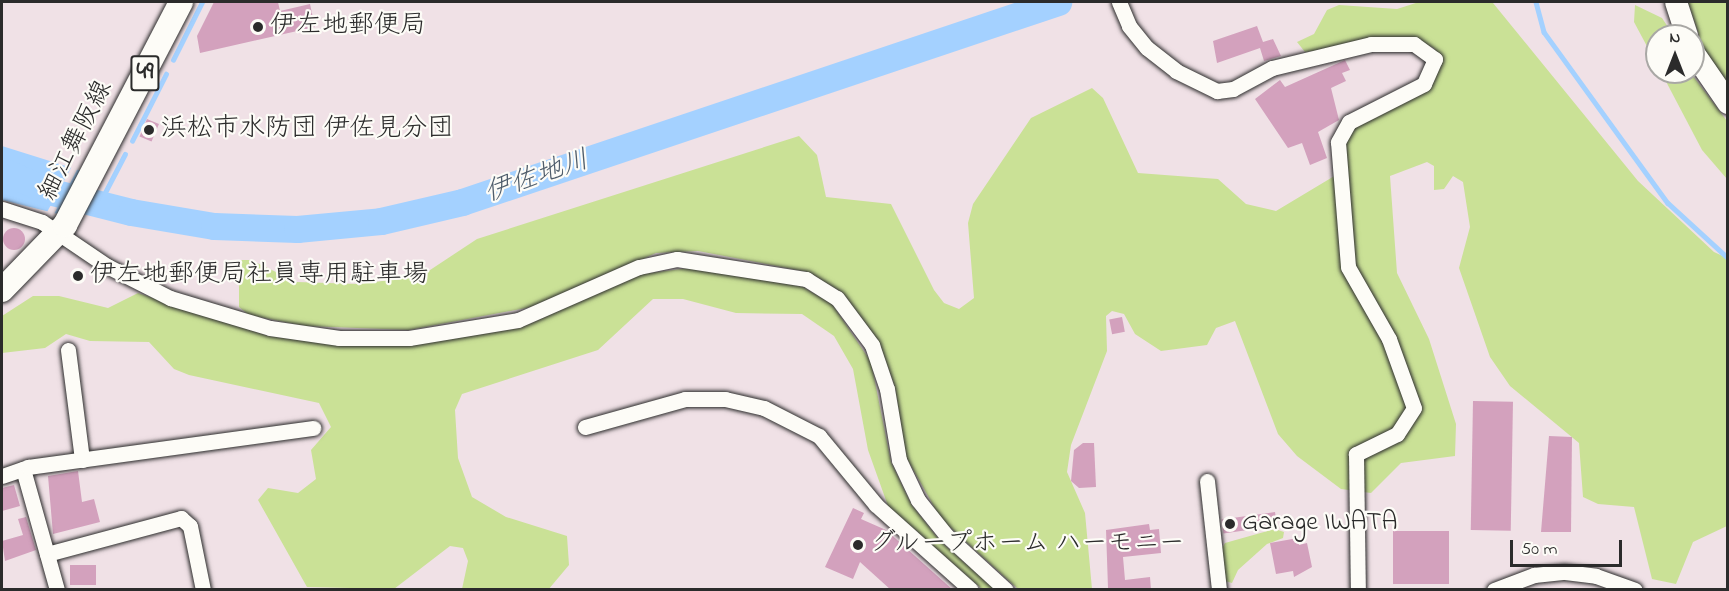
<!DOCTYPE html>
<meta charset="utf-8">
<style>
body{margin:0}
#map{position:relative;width:1729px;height:591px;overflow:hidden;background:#f0e1e6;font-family:"Indie Flower","Klee One",sans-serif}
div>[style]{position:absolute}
.green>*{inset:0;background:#cae196}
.water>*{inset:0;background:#a4d1ff}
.pier>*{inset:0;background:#f0e1e6}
.stream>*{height:4.5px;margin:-2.25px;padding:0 2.25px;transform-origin:2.25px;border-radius:2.25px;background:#a4d1ff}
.river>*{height:27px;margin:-13.5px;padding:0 13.5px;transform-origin:13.5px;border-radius:13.5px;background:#a4d1ff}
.building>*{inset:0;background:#d3a1bd;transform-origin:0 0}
.round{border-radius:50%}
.roads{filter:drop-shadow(0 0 2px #2b2b2b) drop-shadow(0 0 2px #2b2b2b)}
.street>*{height:15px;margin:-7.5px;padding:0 7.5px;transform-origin:7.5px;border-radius:7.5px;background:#fdfcf7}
.secondary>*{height:22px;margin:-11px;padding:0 11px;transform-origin:11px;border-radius:11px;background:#fdfcf7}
.primary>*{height:24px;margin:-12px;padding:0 12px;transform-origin:12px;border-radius:12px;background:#fdfcf7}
.dots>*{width:16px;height:16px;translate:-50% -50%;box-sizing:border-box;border:3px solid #fdfcf7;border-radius:50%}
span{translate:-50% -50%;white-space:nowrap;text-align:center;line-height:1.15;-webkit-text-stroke:4.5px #fdfcf7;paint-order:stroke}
.shield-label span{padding:2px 4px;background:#fdfcf7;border:2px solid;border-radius:4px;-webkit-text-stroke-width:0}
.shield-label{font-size:24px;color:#2b2b2b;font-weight:700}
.poi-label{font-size:26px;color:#2b2b2b}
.left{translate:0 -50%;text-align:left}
.street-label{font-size:26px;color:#2b2b2b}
.water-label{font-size:27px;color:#4f5d6b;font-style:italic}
.frame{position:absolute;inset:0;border:3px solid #2b2b2b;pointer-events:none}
.north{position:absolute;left:1645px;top:24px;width:60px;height:60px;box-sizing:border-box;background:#fdfcf7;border:2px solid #a9a8a5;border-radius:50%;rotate:0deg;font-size:16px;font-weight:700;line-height:24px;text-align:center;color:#2b2b2b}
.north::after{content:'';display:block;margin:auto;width:21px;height:27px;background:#2b2b2b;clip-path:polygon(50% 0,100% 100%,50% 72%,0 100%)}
.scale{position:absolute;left:1510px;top:540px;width:112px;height:27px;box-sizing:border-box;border:3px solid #2b2b2b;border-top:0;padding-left:8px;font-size:18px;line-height:21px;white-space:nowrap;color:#2b2b2b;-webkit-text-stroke:4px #fdfcf7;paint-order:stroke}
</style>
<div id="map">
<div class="green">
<div style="clip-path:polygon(1419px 2px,1493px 3px,1638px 181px,1714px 252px,1727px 258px,1727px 526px,1693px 542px,1676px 584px,1652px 579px,1634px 507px,1598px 504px,1583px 497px,1579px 443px,1510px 386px,1490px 357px,1459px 268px,1470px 227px,1463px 182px,1453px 176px,1444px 189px,1434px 190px,1434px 166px,1427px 162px,1390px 176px,1397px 273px,1429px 339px,1456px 424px,1455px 456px,1401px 463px,1371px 493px,1341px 489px,1297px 456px,1278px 434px,1235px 321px,1216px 328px,1207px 345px,1161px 351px,1135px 334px,1124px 314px,1112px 311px,1106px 316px,1107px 351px,1071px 445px,1067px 472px,1085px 513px,1092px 589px,1018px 589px,941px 519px,906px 457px,895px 387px,879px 342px,843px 293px,808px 272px,698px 251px,656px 253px,542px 305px,409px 330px,305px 326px,249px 315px,239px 307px,239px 286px,229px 264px,233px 260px,251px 260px,297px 282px,359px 284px,421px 276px,477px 239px,799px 136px,817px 155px,826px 197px,891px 204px,934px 290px,944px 303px,959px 309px,974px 298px,968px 223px,973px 204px,1031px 118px,1092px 88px,1103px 98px,1138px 173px,1218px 179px,1246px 204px,1276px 211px,1336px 175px,1347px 130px,1392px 104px,1439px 59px,1434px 48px,1415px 40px,1305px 52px,1297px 42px,1314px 34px,1327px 10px,1339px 5px,1397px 9px)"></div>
<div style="clip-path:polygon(1688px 2px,1727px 2px,1727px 86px,1703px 47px)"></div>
<div style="clip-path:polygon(1635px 5px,1662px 18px,1674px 36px,1657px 36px,1657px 65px,1634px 22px)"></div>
<div style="clip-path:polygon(1661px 72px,1690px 72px,1727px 121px,1727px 179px,1702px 150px)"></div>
<div style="clip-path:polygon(697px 267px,803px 287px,832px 304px,871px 362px,891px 462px,911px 504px,940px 541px,994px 589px,982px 589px,888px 506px,868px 450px,853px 369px,834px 336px,802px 314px,736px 313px,683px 299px,653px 299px,598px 350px,462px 394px,455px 410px,458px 458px,472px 497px,506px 517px,567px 536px,569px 565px,548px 590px,462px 589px,468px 561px,463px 548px,450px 546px,394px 589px,307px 587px,258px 500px,268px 488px,298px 493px,316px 479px,311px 450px,331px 427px,319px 403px,189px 375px,174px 369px,149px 342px,90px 341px,66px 334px,45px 348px,2px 353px,2px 316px,33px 296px,59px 296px,108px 308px,138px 293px,268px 336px,339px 345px,410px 345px,520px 328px,641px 274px)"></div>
<div style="clip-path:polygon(1275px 529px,1284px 532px,1283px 538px,1267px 544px,1238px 570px,1232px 583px,1225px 581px,1221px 550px,1225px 543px)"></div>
</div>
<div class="water">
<div style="clip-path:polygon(2px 146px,88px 173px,66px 216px,2px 200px)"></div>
</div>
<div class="pier">
<div style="clip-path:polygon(72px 166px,78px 168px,53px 216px,46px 214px)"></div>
</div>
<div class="stream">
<div style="left:1536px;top:2px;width:31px;rotate:75deg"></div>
<div style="left:1544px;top:32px;width:211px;rotate:54.1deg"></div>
<div style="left:1668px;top:203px;width:81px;rotate:42.5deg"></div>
<div style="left:173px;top:60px;width:65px;rotate:-63.4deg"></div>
<div style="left:132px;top:141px;width:75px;rotate:-63.1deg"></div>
<div style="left:99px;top:204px;width:56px;rotate:-62.5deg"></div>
</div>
<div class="river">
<div style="left:2px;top:171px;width:54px;rotate:22.8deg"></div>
<div style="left:52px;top:192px;width:81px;rotate:14.2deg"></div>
<div style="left:131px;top:212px;width:84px;rotate:9.6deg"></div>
<div style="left:214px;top:226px;width:83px;rotate:2.1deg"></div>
<div style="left:297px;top:229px;width:84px;rotate:-5.4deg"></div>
<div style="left:381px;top:221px;width:83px;rotate:-13.2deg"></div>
<div style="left:462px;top:202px;width:629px;rotate:-18.55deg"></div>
</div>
<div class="building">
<div style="clip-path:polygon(214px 2px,278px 2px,280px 11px,310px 4px,315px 27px,200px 53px,197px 36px)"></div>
<div style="clip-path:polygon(1257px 26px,1263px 42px,1273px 39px,1281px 56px,1264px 61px,1260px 48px,1217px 63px,1213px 41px)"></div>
<div style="clip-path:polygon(1345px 60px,1350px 70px,1342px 73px,1346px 81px,1331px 88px,1339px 120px,1318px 132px,1327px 158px,1310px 165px,1302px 143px,1288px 148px,1255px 99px,1280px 80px,1285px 87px)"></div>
<div style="left:147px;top:119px;width:13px;height:19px;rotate:23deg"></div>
<div class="round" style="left:3px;top:228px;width:22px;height:22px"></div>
<div style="left:1122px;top:317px;width:15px;height:13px;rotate:79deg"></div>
<div style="left:1473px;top:401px;width:40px;height:129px;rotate:1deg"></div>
<div style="clip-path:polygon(1549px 436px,1572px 437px,1571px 532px,1541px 532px)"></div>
<div style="clip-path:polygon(1083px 443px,1094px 443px,1096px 487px,1079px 488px,1071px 481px,1074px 450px)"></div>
<div style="clip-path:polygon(78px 471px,82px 502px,94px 499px,100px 522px,53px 534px,48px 476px)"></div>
<div style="clip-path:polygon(14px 485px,20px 506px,2px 511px,2px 488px)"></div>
<div style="clip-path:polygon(853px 508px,864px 513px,861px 519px,886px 530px,953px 590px,891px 590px,860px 562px,853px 579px,825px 567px)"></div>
<div style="left:1275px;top:512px;width:14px;height:54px;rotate:82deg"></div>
<div style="clip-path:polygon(26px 517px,36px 550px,5px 561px,2px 541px,23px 535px,18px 519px)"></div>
<div style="clip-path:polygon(1149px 524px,1150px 530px,1159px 529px,1161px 553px,1123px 557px,1125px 580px,1150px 577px,1151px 590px,1108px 588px,1106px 530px)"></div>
<div style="left:1449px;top:531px;width:53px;height:56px;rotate:90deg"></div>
<div style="clip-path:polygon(1298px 538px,1299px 545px,1307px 543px,1312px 567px,1294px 577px,1293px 571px,1276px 574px,1270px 543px)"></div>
<div style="left:70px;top:565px;width:26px;height:20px"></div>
</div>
<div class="roads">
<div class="street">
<div style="left:1119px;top:2px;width:26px;rotate:67deg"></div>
<div style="left:1129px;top:26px;width:28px;rotate:51deg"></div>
<div style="left:1147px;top:48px;width:37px;rotate:38deg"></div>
<div style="left:1176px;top:71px;width:46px;rotate:26deg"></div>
<div style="left:1217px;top:91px;width:16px;rotate:-7deg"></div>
<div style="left:1233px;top:89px;width:44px;rotate:-28.3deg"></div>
<div style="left:1272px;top:68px;width:102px;rotate:-13.6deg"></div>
<div style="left:1371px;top:44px;width:43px"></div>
<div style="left:1414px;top:44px;width:26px;rotate:36deg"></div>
<div style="left:1435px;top:59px;width:27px;rotate:114deg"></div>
<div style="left:1424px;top:84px;width:84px;rotate:153.1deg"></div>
<div style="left:1349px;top:122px;width:23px;rotate:119deg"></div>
<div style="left:1338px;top:142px;width:125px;rotate:85.4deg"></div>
<div style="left:1348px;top:267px;width:83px;rotate:60.3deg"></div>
<div style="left:1389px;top:339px;width:73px;rotate:70.1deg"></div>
<div style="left:1414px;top:408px;width:31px;rotate:123deg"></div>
<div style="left:1397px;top:434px;width:46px;rotate:154deg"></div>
<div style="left:1356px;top:454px;width:136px;rotate:89.2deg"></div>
<div style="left:2px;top:209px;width:42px;rotate:18deg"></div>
<div style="left:42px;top:222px;width:78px;rotate:34.1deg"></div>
<div style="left:107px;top:266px;width:71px;rotate:26.9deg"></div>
<div style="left:170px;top:298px;width:104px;rotate:16.7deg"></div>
<div style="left:270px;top:328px;width:70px;rotate:8.2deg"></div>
<div style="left:339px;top:338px;width:70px"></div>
<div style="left:409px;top:338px;width:110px;rotate:-9.4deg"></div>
<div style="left:518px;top:320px;width:132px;rotate:-23.7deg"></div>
<div style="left:639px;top:267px;width:39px;rotate:-12deg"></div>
<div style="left:677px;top:259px;width:131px;rotate:8.8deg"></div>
<div style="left:806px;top:279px;width:36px;rotate:32deg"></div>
<div style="left:837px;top:298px;width:59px;rotate:53.3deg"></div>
<div style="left:872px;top:345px;width:46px;rotate:71.2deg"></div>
<div style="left:887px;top:389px;width:72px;rotate:80.4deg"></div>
<div style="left:899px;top:460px;width:44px;rotate:64.6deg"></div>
<div style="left:918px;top:500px;width:45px;rotate:51.3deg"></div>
<div style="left:946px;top:535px;width:81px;rotate:42.5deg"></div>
<div style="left:68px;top:350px;width:111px;rotate:82.7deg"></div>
<div style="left:585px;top:427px;width:104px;rotate:-15.6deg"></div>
<div style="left:685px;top:399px;width:40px"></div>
<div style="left:725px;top:399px;width:40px;rotate:13deg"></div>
<div style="left:764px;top:408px;width:62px;rotate:27deg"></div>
<div style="left:819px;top:436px;width:89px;rotate:50.4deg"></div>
<div style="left:876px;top:505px;width:127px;rotate:41.8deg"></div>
<div style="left:23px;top:469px;width:126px;rotate:74.3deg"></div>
<div style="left:2px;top:476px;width:28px;rotate:-19deg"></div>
<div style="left:28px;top:467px;width:288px;rotate:-7.8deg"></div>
<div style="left:1207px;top:481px;width:110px;rotate:83.7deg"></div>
<div style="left:47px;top:554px;width:139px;rotate:-15deg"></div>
<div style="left:181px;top:518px;width:12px;rotate:42deg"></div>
<div style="left:190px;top:526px;width:65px;rotate:78.5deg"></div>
<div style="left:1494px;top:590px;width:43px;rotate:-20.6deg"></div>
<div style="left:1534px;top:575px;width:31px;rotate:-6deg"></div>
<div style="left:1565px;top:572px;width:31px;rotate:7deg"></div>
<div style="left:1596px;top:576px;width:41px;rotate:19.7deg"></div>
</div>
<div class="secondary">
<div style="left:1676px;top:2px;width:36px;rotate:72deg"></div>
<div style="left:1693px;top:52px;width:62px;rotate:55.5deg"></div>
</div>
<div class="primary">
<div style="left:2px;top:290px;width:91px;rotate:-45.9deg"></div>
<div style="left:65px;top:225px;width:251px;rotate:-62.5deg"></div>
</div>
</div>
<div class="dots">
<div style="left:258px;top:27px;background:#2b2b2b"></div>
<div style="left:149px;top:130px;background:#2b2b2b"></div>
<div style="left:78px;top:276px;background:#2b2b2b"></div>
<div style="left:1230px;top:524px;background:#2b2b2b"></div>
<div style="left:858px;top:545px;background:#2b2b2b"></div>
</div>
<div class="shield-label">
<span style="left:145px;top:73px">49</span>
</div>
<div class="poi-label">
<span class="left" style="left:270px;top:27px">伊左地郵便局</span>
<span class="left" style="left:161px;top:130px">浜松市水防団 伊佐見分団</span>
<span class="left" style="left:90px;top:276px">伊左地郵便局社員専用駐車場</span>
<span class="left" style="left:1242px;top:524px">Garage IWATA</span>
<span class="left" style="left:870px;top:545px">グループホーム ハーモニー</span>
</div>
<div class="street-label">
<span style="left:77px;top:141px;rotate:-63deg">細江舞阪線</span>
</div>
<div class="water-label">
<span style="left:537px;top:177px;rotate:-19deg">伊佐地川</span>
</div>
<div class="frame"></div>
<div class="north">N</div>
<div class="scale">50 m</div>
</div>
